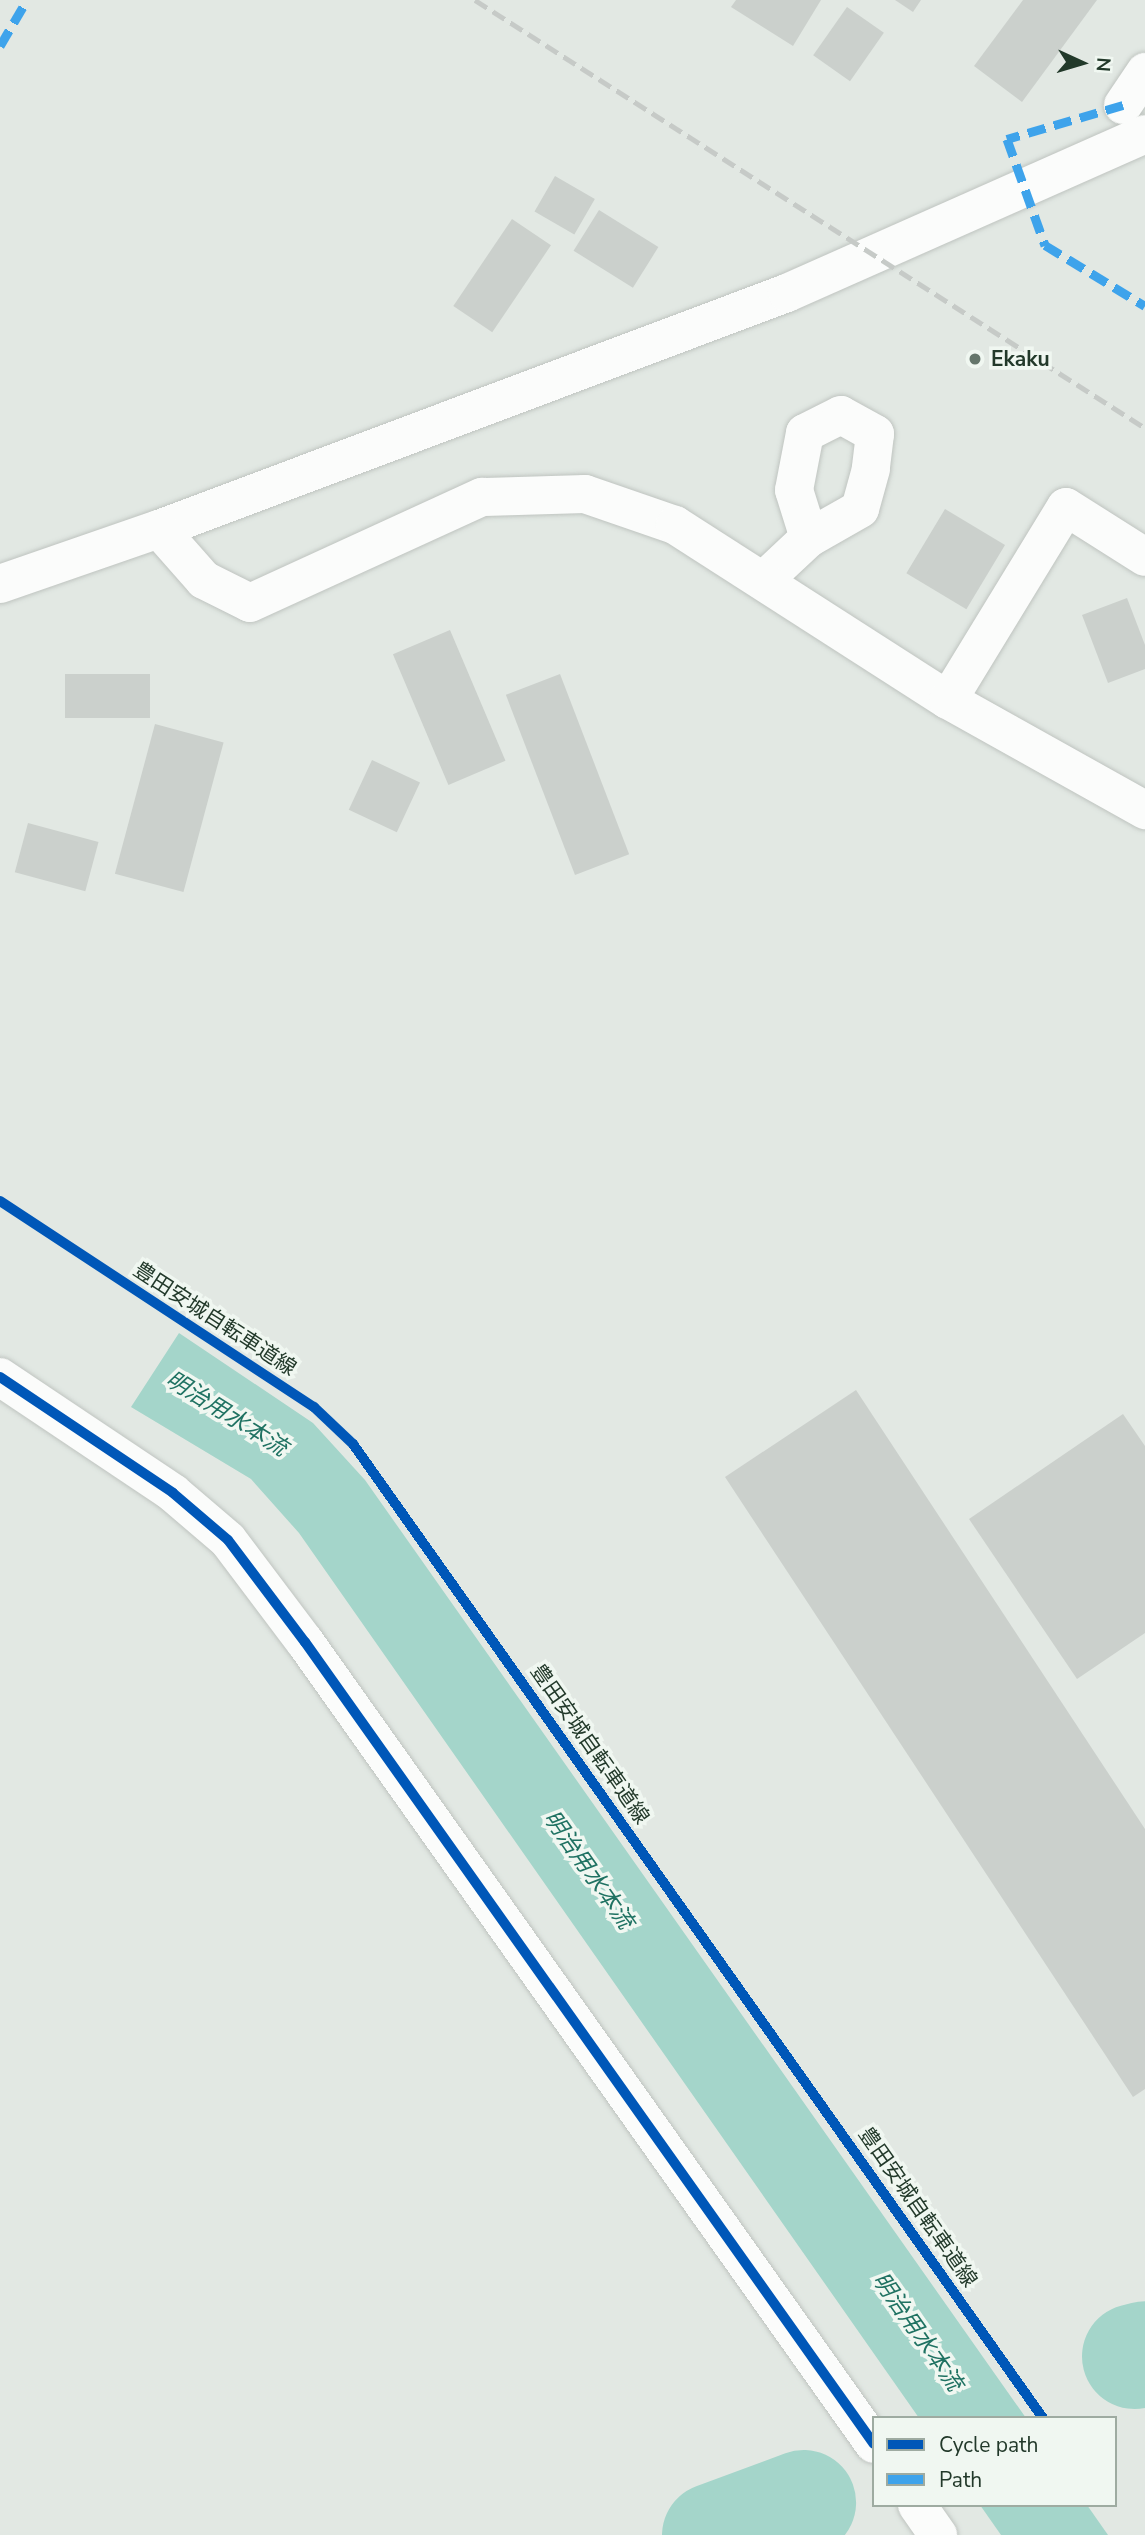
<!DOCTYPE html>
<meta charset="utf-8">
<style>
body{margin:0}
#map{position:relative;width:1145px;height:2535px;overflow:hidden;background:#e2e8e3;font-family:"Nunito Sans","Noto Sans JP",sans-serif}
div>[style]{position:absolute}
.water>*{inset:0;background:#a4d5ca}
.river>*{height:105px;margin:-52.5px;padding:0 52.5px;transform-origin:52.5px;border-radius:52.5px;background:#a4d5ca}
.building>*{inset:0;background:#cbd0cc;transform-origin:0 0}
.roads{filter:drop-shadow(0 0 2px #bfc4c0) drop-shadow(0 0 2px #bfc4c0)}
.minor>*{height:38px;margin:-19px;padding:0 19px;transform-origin:19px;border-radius:19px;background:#fbfcfb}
.rail>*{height:5px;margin-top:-2.5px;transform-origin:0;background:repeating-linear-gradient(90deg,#c6cac7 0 14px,transparent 0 21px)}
.quiet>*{height:9px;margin-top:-4.5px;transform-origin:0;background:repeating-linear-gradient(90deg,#3ea3eb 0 18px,transparent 0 27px)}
.cycleway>*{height:10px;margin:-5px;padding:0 5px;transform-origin:5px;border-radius:5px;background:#0057b8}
.dots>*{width:19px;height:19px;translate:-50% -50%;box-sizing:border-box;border:4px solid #f0f7f1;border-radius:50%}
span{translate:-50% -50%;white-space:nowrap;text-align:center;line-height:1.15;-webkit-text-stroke:7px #f0f7f1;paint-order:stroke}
.poi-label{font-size:21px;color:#22392a;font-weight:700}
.left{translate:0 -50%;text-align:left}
.street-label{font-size:21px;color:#22392a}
.water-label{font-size:23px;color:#1f7262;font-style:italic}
.legend{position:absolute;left:872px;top:2416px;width:245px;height:91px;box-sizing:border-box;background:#f0f7f1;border:2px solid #9eaba1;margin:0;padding:9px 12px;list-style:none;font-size:21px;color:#22392a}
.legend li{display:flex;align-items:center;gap:14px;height:35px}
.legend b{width:35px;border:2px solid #9eaba1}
.north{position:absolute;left:1047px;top:28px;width:70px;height:70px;-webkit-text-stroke:5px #f0f7f1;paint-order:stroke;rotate:94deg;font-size:19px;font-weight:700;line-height:28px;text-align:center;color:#22392a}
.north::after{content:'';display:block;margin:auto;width:24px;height:32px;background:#22392a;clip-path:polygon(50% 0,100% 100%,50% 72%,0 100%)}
</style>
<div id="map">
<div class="water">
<div style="clip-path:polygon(179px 1333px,313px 1423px,365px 1480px,1026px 2418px,919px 2418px,299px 1533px,251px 1479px,131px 1407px)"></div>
<div style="clip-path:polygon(980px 2505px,1087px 2505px,1108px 2535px,1001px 2535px)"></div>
</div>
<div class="river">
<div style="left:1134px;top:2356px;width:11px;rotate:-15deg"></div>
<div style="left:714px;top:2535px;width:95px;rotate:-20.3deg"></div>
</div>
<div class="building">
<div style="clip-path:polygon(736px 0,821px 0,793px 46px,731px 7px)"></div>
<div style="clip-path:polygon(895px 0,921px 0,913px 12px)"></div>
<div style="clip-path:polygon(1023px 0,1097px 0,1022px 102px,974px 66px)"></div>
<div style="left:847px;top:7px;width:45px;height:59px;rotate:35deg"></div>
<div style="left:555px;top:176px;width:46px;height:41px;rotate:30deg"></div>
<div style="left:599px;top:210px;width:70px;height:48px;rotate:32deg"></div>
<div style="left:512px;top:219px;width:47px;height:105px;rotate:34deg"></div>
<div style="left:945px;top:509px;width:70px;height:75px;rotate:31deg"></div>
<div style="clip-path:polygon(1127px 598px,1145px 645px,1145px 669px,1108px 683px,1082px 615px)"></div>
<div style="left:450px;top:630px;width:142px;height:62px;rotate:67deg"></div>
<div style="left:150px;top:674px;width:44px;height:85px;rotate:90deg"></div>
<div style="left:560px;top:674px;width:193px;height:58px;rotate:69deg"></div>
<div style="left:155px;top:724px;width:71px;height:155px;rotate:15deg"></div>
<div style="left:372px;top:760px;width:53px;height:55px;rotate:25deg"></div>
<div style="left:28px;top:823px;width:73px;height:51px;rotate:15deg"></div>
<div style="clip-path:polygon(856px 1390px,1145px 1829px,1145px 2089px,1133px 2097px,725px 1477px)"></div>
<div style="clip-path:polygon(1123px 1414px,1145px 1446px,1145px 1633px,1077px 1679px,969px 1519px)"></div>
</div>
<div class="roads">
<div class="minor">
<div style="left:1123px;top:105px;width:40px;rotate:-56deg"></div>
<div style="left:159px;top:529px;width:671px;rotate:-20.6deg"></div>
<div style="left:787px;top:293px;width:392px;rotate:-23.9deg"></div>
<div style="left:763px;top:581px;width:63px;rotate:-43.1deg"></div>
<div style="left:809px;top:538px;width:50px;rotate:-107.4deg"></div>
<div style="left:794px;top:490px;width:58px;rotate:-79.1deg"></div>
<div style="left:805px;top:433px;width:40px;rotate:-26.6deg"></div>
<div style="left:841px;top:415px;width:39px;rotate:29deg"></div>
<div style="left:875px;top:434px;width:35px;rotate:97deg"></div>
<div style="left:871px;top:469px;width:41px;rotate:105.4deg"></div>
<div style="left:860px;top:509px;width:59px;rotate:150.4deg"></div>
<div style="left:0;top:584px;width:168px;rotate:-19.1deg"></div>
<div style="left:159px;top:529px;width:68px;rotate:48.6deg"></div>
<div style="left:204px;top:580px;width:51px;rotate:26.6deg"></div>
<div style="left:250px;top:603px;width:255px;rotate:-24.6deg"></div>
<div style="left:482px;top:497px;width:103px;rotate:-1.7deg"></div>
<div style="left:585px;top:494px;width:95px;rotate:19deg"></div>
<div style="left:675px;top:525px;width:324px;rotate:32.7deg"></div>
<div style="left:948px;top:700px;width:226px;rotate:29.2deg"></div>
<div style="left:948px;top:700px;width:226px;rotate:-58.6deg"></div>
<div style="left:1066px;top:507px;width:93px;rotate:32.3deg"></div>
<div style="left:0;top:1377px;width:208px;rotate:33.8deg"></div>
<div style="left:173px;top:1493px;width:72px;rotate:40.5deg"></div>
<div style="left:228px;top:1540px;width:128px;rotate:53deg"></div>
<div style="left:305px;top:1642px;width:983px;rotate:54.65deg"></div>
<div style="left:917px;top:2505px;width:37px;rotate:55deg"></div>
</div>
</div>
<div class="rail">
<div style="left:475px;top:0;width:795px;rotate:32.57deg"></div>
</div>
<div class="quiet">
<div style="left:0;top:46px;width:53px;rotate:-59.6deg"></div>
<div style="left:1123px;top:105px;width:121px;rotate:163.7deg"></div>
<div style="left:1007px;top:139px;width:113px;rotate:70.3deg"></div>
<div style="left:1045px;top:245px;width:117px;rotate:31.4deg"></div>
</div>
<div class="cycleway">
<div style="left:0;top:1201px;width:376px;rotate:33.3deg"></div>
<div style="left:314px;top:1407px;width:54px;rotate:43.5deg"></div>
<div style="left:353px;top:1444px;width:1194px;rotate:54.69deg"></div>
<div style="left:0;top:1377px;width:208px;rotate:33.8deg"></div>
<div style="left:173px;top:1493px;width:72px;rotate:40.5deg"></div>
<div style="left:228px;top:1540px;width:128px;rotate:53deg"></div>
<div style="left:305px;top:1642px;width:983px;rotate:54.65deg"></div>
</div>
<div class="dots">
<div style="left:975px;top:359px;background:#65766b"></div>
</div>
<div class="poi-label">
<span class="left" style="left:991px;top:359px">Ekaku</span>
</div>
<div class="street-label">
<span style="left:215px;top:1319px;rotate:33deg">豊田安城自転車道線</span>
<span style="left:590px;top:1744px;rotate:55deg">豊田安城自転車道線</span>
<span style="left:918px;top:2207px;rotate:55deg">豊田安城自転車道線</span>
</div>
<div class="water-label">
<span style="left:226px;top:1414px;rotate:32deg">明治用水本流</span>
<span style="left:588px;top:1870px;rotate:55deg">明治用水本流</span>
<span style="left:917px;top:2332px;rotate:55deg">明治用水本流</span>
</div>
<ul class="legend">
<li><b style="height:9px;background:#0057b8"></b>Cycle path</li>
<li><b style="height:9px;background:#3ea3eb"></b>Path</li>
</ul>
<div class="north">N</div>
</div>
